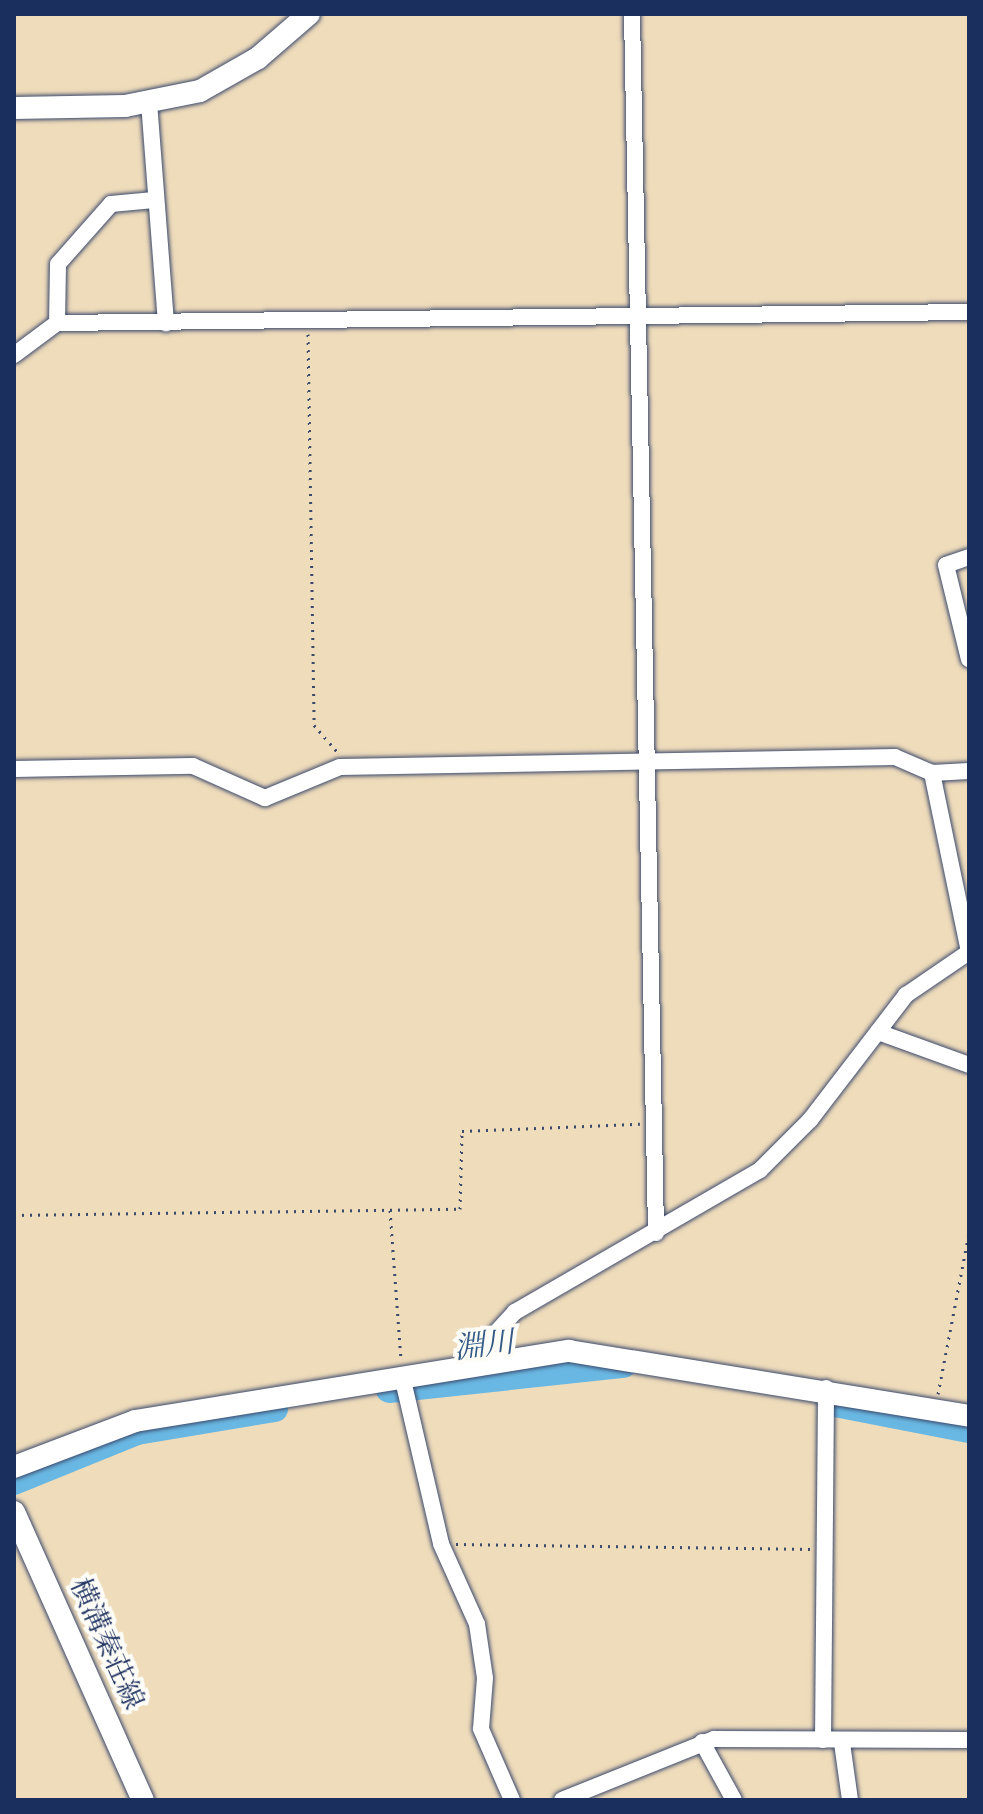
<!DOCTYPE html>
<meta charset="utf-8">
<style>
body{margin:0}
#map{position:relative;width:983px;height:1814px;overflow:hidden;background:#efdcbb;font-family:"Libre Bodoni","Noto Serif JP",serif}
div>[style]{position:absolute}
.river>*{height:26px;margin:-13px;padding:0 13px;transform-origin:13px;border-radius:13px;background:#69b8e3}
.path>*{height:3px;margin-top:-1.5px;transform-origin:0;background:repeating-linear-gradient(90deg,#3b496c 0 2px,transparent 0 8px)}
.roads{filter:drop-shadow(0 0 2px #3b496c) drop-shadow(0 0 2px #3b496c)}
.street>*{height:16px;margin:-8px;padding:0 8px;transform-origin:8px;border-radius:8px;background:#fff}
.secondary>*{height:22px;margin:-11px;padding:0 11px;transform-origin:11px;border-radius:11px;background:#fff}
span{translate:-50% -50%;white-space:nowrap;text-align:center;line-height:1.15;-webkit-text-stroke:8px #fdfcf7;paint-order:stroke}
.street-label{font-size:28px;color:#1b2f5e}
.water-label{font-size:30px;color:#325886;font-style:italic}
.frame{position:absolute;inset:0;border:16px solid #1b2f5e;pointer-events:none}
</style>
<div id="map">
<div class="river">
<div style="left:389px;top:1390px;width:236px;rotate:-6.1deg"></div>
<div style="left:835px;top:1404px;width:136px;rotate:11deg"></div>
<div style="left:14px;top:1482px;width:133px;rotate:-22.1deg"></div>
<div style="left:137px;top:1432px;width:140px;rotate:-9.5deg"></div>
</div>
<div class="path">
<div style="left:308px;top:334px;width:391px;rotate:89.1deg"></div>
<div style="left:314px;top:725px;width:37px;rotate:49deg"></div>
<div style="left:390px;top:1210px;width:150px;rotate:85.8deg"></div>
<div style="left:14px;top:1215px;width:446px;rotate:-0.8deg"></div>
<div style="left:460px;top:1209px;width:78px;rotate:-88.5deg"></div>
<div style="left:462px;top:1131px;width:178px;rotate:-2.3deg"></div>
<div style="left:938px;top:1394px;width:164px;rotate:-79.1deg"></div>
<div style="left:456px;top:1544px;width:356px;rotate:0.8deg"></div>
</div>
<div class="roads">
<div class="street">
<div style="left:632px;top:14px;width:1219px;rotate:88.87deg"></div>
<div style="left:149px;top:102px;width:222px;rotate:85.6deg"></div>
<div style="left:57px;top:323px;width:59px;rotate:-89deg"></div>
<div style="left:58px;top:264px;width:80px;rotate:-48.5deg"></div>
<div style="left:111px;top:204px;width:43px;rotate:-5.3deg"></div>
<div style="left:14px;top:355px;width:54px;rotate:-36.7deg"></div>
<div style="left:57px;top:323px;width:912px;rotate:-0.69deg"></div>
<div style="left:969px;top:557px;width:24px;rotate:161deg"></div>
<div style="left:946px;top:565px;width:97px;rotate:76.3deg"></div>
<div style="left:14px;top:769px;width:179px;rotate:-1deg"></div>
<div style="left:193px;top:766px;width:79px;rotate:24deg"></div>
<div style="left:265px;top:798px;width:81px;rotate:-22.5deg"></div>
<div style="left:340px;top:767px;width:555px;rotate:-1.03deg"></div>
<div style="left:895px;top:757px;width:40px;rotate:23.4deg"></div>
<div style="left:932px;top:773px;width:37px;rotate:-3deg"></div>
<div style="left:932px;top:773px;width:183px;rotate:78.3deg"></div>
<div style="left:878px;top:1032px;width:97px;rotate:19.9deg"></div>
<div style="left:467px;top:1364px;width:71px;rotate:-47.3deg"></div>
<div style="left:515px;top:1312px;width:283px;rotate:-30.1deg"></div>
<div style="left:760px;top:1170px;width:71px;rotate:-45deg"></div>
<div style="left:810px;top:1120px;width:158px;rotate:-52.5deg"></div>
<div style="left:906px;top:995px;width:76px;rotate:-34.3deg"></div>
<div style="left:402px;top:1376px;width:172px;rotate:76.9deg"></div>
<div style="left:441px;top:1544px;width:88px;rotate:65.8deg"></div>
<div style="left:477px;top:1624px;width:55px;rotate:81.6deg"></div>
<div style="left:485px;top:1678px;width:51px;rotate:94.5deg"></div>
<div style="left:481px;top:1729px;width:77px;rotate:66.4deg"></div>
<div style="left:823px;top:1740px;width:352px;rotate:-89.5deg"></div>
<div style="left:702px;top:1742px;width:66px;rotate:61.1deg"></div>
<div style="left:842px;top:1743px;width:58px;rotate:82deg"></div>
<div style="left:562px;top:1800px;width:164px;rotate:-21.9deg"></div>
<div style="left:714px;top:1739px;width:255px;rotate:0.2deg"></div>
</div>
<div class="secondary">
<div style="left:14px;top:108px;width:111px;rotate:-1deg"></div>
<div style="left:125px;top:106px;width:76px;rotate:-11.3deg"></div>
<div style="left:200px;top:91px;width:67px;rotate:-29.6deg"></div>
<div style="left:258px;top:58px;width:67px;rotate:-40.8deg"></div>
<div style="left:14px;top:1467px;width:129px;rotate:-20.8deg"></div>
<div style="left:135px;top:1421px;width:440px;rotate:-9.2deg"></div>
<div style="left:569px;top:1351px;width:405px;rotate:9.2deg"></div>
<div style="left:14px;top:1512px;width:316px;rotate:65.9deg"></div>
</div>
</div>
<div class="street-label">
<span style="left:106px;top:1644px;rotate:66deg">横溝秦荘線</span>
</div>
<div class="water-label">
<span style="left:484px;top:1346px;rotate:-7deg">淵川</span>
</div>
<div class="frame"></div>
</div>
